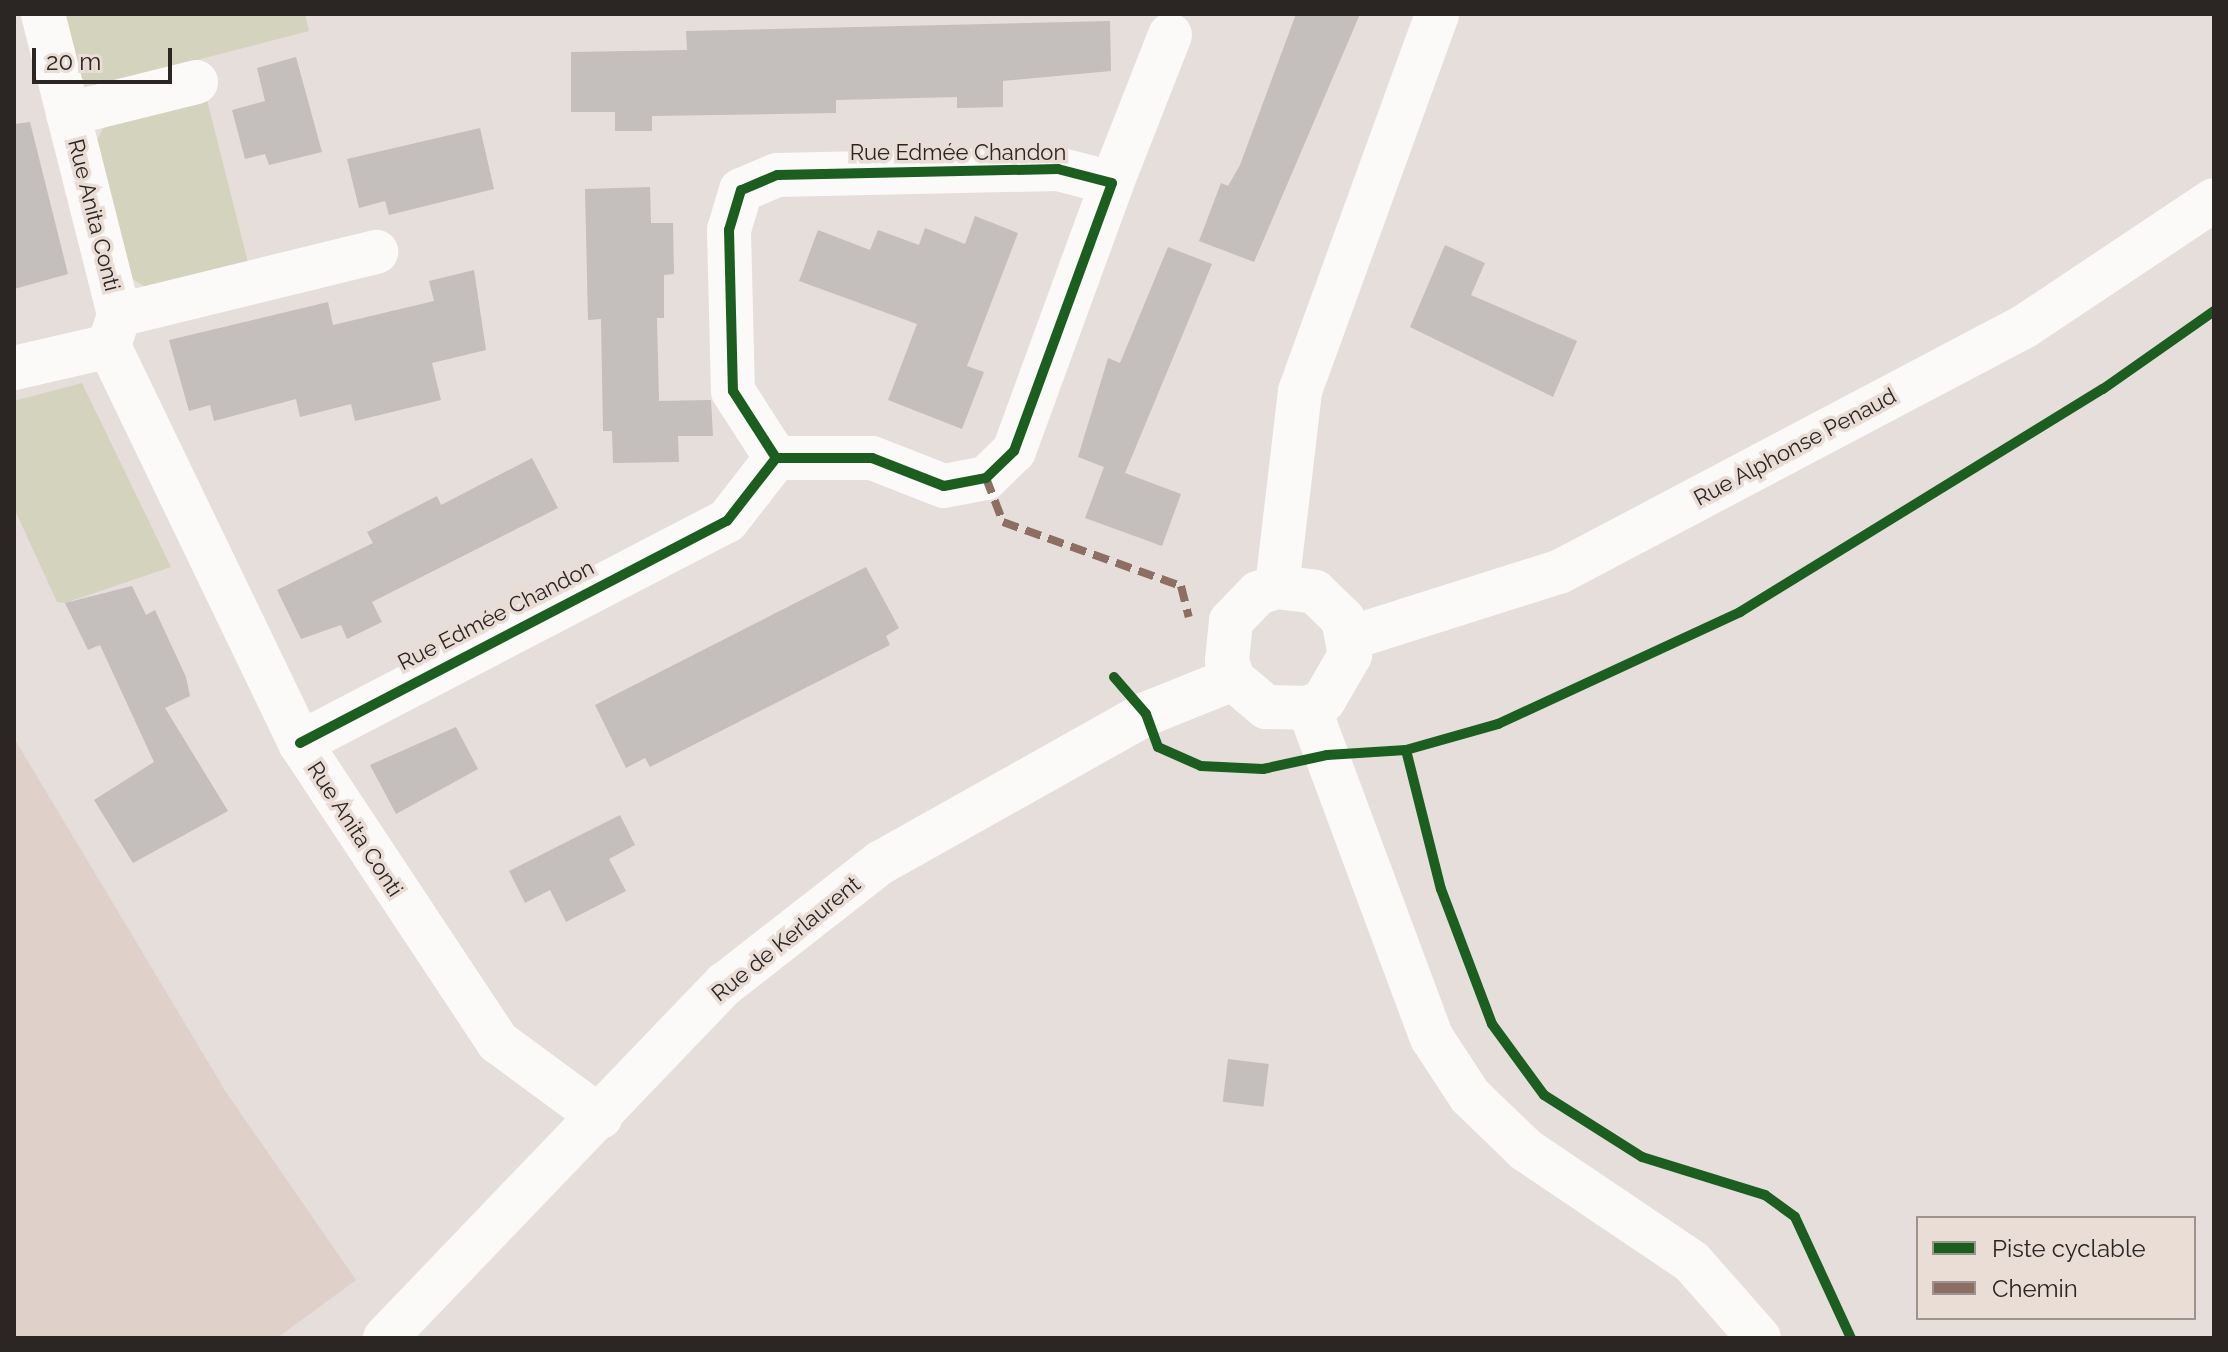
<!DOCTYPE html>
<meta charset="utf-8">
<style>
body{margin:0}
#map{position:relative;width:2228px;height:1352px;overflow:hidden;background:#e6deda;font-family:Raleway,sans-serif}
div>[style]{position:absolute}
.built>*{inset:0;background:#dfd0c9}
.green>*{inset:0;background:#d4d3bd}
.building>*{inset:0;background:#c4bebc;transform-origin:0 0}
.minor>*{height:44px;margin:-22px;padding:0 22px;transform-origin:22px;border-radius:22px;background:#fbfaf9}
.tertiary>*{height:44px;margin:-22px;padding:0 22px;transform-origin:22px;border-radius:22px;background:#fbfaf9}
.quiet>*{height:8px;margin-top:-4px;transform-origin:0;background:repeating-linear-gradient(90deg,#8d6e63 0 16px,transparent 0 24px)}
.cycleway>*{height:10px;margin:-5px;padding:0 5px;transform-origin:5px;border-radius:5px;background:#1b5e20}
span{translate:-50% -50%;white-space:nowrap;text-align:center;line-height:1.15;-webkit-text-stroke:7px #eaddd6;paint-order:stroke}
.street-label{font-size:22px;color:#2b2623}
.frame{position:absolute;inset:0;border:16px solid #2b2623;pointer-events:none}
.legend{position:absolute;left:1916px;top:1216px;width:280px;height:104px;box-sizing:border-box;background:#eaddd6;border:2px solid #9e948e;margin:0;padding:10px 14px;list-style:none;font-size:24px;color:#2b2623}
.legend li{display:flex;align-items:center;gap:16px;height:40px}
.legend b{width:40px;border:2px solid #9e948e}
.scale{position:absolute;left:32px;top:48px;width:140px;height:36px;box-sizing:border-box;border:4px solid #2b2623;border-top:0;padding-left:10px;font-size:24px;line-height:28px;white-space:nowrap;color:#2b2623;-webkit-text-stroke:6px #eaddd6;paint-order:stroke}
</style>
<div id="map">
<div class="built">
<div style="clip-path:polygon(14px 738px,226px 1092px,356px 1280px,277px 1338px,14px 1338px)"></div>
</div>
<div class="green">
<div style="clip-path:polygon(63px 14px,305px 14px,309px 31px,96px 86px,79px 77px)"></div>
<div style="clip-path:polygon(207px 100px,248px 262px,147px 288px,131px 278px,96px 142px,105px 125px)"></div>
<div style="clip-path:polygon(82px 383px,171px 567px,65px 603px,57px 602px,14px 508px,14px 401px)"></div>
</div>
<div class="building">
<div style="clip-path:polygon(1296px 14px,1360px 14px,1254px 262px,1199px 241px,1221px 183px,1228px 186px,1240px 165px)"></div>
<div style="clip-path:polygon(1110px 21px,1111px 71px,1003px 81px,1003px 107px,957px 108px,957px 97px,836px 100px,836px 113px,652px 116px,652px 131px,615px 131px,615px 112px,571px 112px,571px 52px,687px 50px,686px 31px)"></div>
<div style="clip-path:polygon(296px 57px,322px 152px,269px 165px,265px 154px,245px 159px,232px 110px,265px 101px,257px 68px)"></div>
<div style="clip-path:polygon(30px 122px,68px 274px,14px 289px,14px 124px)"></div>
<div style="clip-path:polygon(480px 128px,494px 189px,389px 215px,385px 201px,359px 208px,347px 159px)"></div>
<div style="clip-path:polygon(650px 187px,651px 223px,673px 223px,674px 274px,664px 275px,664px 318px,657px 318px,659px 401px,711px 400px,713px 436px,678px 436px,679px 462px,613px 463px,612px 431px,603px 431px,601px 319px,588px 320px,585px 189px)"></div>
<div style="clip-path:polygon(975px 216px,1018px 233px,967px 366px,984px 372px,962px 429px,888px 400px,917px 324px,799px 281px,818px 230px,870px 250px,878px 230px,919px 245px,925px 228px,965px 244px)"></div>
<div style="clip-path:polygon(1445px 245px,1485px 263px,1471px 295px,1577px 341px,1553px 397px,1410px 327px)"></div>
<div style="clip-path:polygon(1168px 247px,1212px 264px,1125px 473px,1181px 494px,1162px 546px,1085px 518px,1104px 467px,1078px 457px,1108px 358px,1120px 363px)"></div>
<div style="clip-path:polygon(474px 270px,486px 350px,432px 363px,441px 400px,355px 421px,351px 404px,300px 417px,296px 399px,214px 421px,210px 405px,189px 411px,169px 340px,328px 302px,333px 325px,434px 301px,429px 281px)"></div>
<div style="clip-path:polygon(532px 458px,558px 508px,372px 602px,382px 622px,347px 639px,341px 625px,301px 639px,277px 590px,373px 543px,367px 532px,437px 496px,441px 505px)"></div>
<div style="clip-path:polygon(866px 567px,899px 628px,886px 636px,890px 645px,650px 767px,645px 758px,626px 768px,595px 705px)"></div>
<div style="clip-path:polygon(132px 586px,146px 615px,155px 610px,186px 677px,190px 696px,165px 708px,228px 811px,133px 863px,94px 800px,154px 762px,100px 645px,88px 650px,65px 603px)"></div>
<div style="clip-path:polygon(456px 727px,478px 769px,396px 814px,370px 765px)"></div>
<div style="clip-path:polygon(620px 815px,635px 845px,609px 859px,626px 891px,566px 922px,550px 890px,525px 903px,509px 871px)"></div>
<div style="left:1228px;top:1059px;width:41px;height:43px;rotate:7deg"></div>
</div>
<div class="minor">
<div style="left:43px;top:14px;width:310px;rotate:75.8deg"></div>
<div style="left:119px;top:315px;width:33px;rotate:108deg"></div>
<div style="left:109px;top:346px;width:441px;rotate:64.3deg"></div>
<div style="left:300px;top:743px;width:359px;rotate:56.5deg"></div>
<div style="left:498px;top:1042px;width:127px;rotate:36.3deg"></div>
<div style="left:68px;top:114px;width:132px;rotate:-14deg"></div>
<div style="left:1112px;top:183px;width:159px;rotate:-68.6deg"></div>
<div style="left:119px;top:315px;width:265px;rotate:-13.8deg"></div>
<div style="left:14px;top:368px;width:98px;rotate:-13deg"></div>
<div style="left:1277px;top:587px;width:197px;rotate:-83.3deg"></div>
<div style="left:1300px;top:391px;width:401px;rotate:-70deg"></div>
<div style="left:1324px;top:700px;width:17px;rotate:152deg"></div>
<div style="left:1309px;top:708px;width:352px;rotate:69.6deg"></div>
<div style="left:1432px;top:1038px;width:69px;rotate:56.8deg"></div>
<div style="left:1470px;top:1096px;width:78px;rotate:44deg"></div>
<div style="left:1526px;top:1150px;width:200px;rotate:34deg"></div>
<div style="left:1692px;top:1262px;width:101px;rotate:48.6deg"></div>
<div style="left:300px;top:743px;width:481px;rotate:-27.5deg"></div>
<div style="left:727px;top:521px;width:80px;rotate:-52.1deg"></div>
<div style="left:776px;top:458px;width:96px"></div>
<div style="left:872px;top:458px;width:77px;rotate:21.3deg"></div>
<div style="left:944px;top:486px;width:43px;rotate:-10.8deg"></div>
<div style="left:986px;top:478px;width:39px;rotate:-44deg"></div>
<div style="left:1014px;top:451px;width:285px;rotate:-69.9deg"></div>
<div style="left:1112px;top:183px;width:56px;rotate:-165.5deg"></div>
<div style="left:1058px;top:169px;width:281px;rotate:178.8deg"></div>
<div style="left:777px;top:175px;width:39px;rotate:157deg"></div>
<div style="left:741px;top:190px;width:42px;rotate:106.7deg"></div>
<div style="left:729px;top:230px;width:161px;rotate:88.6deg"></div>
<div style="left:733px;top:391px;width:80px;rotate:57.3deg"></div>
</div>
<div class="tertiary">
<div style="left:1350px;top:638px;width:221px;rotate:-17.6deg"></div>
<div style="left:1561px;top:571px;width:525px;rotate:-27.83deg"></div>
<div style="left:2025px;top:326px;width:227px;rotate:-33.7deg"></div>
<div style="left:1309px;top:708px;width:43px;rotate:-178.7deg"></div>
<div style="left:1266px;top:707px;width:43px;rotate:-139.7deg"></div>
<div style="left:1233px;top:679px;width:19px;rotate:-108deg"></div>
<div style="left:1227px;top:661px;width:40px;rotate:-84.3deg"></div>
<div style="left:1231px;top:621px;width:39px;rotate:-46deg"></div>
<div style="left:1258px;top:593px;width:20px;rotate:-18deg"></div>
<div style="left:1277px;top:587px;width:38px;rotate:7deg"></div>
<div style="left:1315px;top:592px;width:39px;rotate:44deg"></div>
<div style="left:1343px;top:619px;width:37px;rotate:79deg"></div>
<div style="left:1350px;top:655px;width:52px;rotate:120deg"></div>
<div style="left:385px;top:1338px;width:491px;rotate:-46.2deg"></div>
<div style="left:725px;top:984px;width:197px;rotate:-38deg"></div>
<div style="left:880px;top:863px;width:305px;rotate:-29.3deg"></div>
<div style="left:1146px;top:714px;width:94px;rotate:-21.9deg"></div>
</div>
<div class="quiet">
<div style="left:986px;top:478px;width:47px;rotate:68.9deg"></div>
<div style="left:1003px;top:522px;width:189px;rotate:19.8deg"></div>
<div style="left:1181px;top:586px;width:32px;rotate:76deg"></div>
</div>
<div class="cycleway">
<div style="left:1114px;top:677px;width:49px;rotate:49.1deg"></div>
<div style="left:1146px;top:714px;width:35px;rotate:70deg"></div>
<div style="left:1158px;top:747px;width:47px;rotate:23.8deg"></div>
<div style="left:1201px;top:766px;width:62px;rotate:2.8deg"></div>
<div style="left:1263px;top:769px;width:66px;rotate:-12.3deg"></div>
<div style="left:1327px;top:755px;width:79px;rotate:-3.6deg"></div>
<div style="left:1406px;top:750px;width:143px;rotate:75.9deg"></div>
<div style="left:1441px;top:889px;width:144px;rotate:69.3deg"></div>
<div style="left:1492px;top:1024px;width:88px;rotate:53.8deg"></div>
<div style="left:1544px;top:1095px;width:116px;rotate:32.3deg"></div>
<div style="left:1642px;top:1157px;width:129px;rotate:17.2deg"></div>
<div style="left:1765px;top:1195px;width:37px;rotate:36deg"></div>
<div style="left:1795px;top:1217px;width:133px;rotate:65.2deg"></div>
<div style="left:300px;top:743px;width:481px;rotate:-27.5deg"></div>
<div style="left:727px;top:521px;width:80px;rotate:-52.1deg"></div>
<div style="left:776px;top:458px;width:96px"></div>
<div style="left:872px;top:458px;width:77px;rotate:21.3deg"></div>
<div style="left:944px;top:486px;width:43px;rotate:-10.8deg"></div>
<div style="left:986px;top:478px;width:39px;rotate:-44deg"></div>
<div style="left:1014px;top:451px;width:285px;rotate:-69.9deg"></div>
<div style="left:1112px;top:183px;width:56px;rotate:-165.5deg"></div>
<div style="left:1058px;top:169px;width:281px;rotate:178.8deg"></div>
<div style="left:777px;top:175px;width:39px;rotate:157deg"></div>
<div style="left:741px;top:190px;width:42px;rotate:106.7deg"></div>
<div style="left:729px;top:230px;width:161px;rotate:88.6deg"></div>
<div style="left:733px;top:391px;width:80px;rotate:57.3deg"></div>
<div style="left:1406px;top:750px;width:96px;rotate:-15.8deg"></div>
<div style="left:1498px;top:724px;width:267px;rotate:-24.8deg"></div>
<div style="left:1740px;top:612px;width:426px;rotate:-31.6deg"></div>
<div style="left:2103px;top:389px;width:136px;rotate:-35.1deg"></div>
</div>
<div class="street-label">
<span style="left:958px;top:153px">Rue Edmée Chandon</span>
<span style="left:94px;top:215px;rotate:76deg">Rue Anita Conti</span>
<span style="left:1795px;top:447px;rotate:-28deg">Rue Alphonse Penaud</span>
<span style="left:496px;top:615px;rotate:-27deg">Rue Edmée Chandon</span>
<span style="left:355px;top:829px;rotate:57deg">Rue Anita Conti</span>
<span style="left:786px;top:939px;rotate:-39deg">Rue de Kerlaurent</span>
</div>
<div class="frame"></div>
<ul class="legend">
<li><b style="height:10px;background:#1b5e20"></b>Piste cyclable</li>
<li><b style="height:10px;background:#8d6e63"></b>Chemin</li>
</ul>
<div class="scale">20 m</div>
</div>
